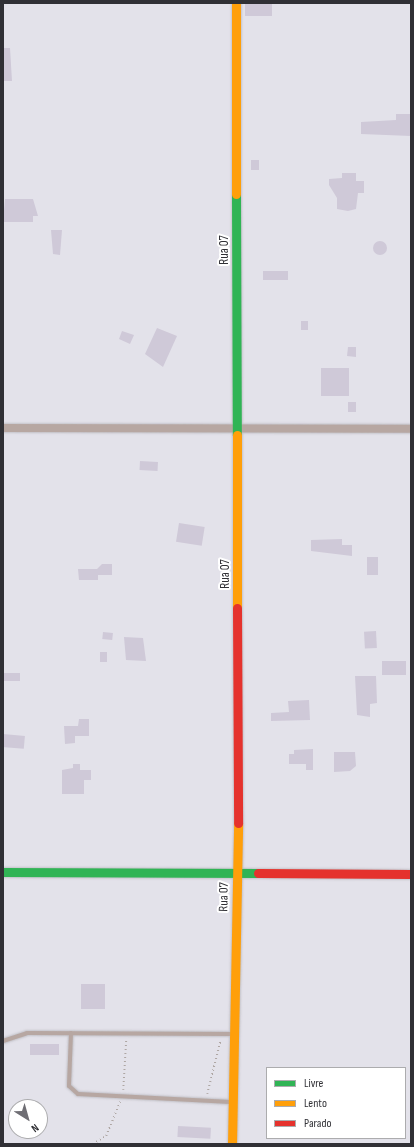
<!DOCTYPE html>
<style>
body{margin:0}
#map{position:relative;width:414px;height:1147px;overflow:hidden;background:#e3e2ea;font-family:"Sofia Sans Condensed",sans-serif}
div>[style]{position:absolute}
.building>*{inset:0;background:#cfc9d8;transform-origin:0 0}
.round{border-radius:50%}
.path>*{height:1.5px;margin-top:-0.75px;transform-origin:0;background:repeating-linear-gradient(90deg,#aea6a3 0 1px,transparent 0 4px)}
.roads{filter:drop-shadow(0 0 1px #c0bfc5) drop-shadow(0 0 1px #c0bfc5)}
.lane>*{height:4px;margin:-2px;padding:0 2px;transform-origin:2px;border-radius:2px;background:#b7a7a2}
.street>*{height:8px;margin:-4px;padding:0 4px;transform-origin:4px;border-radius:4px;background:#b7a7a2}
.fast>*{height:9px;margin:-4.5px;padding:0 4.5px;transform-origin:4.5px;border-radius:4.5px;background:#30b455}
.slow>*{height:9px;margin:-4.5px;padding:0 4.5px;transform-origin:4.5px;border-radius:4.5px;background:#ff9f0a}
.jam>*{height:9px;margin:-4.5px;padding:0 4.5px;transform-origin:4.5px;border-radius:4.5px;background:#e5322d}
span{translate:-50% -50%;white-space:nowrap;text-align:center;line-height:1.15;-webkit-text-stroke:4px #fff;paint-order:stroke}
.street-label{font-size:13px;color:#303035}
.frame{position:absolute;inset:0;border:4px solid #303035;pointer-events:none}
.legend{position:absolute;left:266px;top:1067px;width:140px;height:72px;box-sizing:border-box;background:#fff;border:1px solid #acacae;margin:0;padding:5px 7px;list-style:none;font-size:12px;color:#303035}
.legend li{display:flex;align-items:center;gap:8px;height:20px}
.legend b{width:20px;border:1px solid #acacae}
.north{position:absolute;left:8px;top:1099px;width:40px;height:40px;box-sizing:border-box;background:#fff;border:1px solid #acacae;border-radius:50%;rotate:143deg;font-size:11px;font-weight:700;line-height:16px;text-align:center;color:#303035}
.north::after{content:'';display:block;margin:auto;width:14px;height:18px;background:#6f6e74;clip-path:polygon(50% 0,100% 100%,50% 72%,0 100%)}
</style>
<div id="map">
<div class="building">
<div style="left:245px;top:3px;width:27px;height:13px"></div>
<div style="clip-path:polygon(3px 48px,10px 48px,12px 81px,3px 81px)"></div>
<div style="clip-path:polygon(396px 114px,411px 114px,411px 136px,361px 134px,361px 122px,396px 120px)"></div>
<div style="left:251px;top:160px;width:8px;height:10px"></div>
<div style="clip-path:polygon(342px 173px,356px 173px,356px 181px,364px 181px,364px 193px,358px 193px,356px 209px,348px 211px,337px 209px,337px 198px,329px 185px,329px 179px,342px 178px)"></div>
<div style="clip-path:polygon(5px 199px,33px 199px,38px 216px,33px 216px,33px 222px,3px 222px)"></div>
<div style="clip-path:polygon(51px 230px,62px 230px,60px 255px,53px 254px)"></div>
<div class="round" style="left:373px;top:241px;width:14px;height:14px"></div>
<div style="left:263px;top:271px;width:25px;height:9px"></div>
<div style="left:301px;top:321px;width:7px;height:9px"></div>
<div style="clip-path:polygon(157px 328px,177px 336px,163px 367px,145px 354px)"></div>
<div style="clip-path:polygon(122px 331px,134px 335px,130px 344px,119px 339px)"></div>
<div style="clip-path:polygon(348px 347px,356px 347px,356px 357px,347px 356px)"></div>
<div style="left:321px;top:368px;width:28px;height:28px"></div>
<div style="left:348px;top:402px;width:8px;height:10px"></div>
<div style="left:140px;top:461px;width:18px;height:9px;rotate:3deg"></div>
<div style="left:179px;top:523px;width:26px;height:19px;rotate:9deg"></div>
<div style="clip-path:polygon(342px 539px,342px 545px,352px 545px,352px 556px,311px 551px,311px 540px)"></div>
<div style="left:367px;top:557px;width:11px;height:18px"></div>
<div style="clip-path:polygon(102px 564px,112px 564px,112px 575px,98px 575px,98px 580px,79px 580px,78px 569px,97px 569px)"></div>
<div style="left:376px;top:631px;width:17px;height:12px;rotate:87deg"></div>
<div style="left:103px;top:632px;width:10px;height:7px;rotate:6deg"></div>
<div style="clip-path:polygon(124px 637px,143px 638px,146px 661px,126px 660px)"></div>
<div style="left:100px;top:652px;width:7px;height:10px"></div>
<div style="left:382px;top:661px;width:24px;height:14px"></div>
<div style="left:3px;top:673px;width:17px;height:8px"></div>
<div style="clip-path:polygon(355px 676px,376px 676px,377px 703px,370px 704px,370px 717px,357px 715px)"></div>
<div style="clip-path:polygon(309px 700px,310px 720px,271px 721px,271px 713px,289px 712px,288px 701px)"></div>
<div style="clip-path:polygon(79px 719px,89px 719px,89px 736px,75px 736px,75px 743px,65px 744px,64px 726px,78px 726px)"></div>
<div style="left:3px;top:734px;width:22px;height:13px;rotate:5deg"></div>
<div style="clip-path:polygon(313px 749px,313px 770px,306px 770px,306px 764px,289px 764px,289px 754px,294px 754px,294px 750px)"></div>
<div style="clip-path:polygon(334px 752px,355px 752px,356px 766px,350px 771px,334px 772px)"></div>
<div style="clip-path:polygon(73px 764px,80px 764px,80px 770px,91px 770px,91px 780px,84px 780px,84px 794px,62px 794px,62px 770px,73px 768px)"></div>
<div style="left:81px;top:984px;width:24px;height:25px"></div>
<div style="left:30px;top:1044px;width:29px;height:11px"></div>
<div style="left:178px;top:1126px;width:33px;height:11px;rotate:3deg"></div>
</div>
<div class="path">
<div style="left:123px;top:1090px;width:50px;rotate:-86.6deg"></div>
<div style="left:207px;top:1094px;width:54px;rotate:-76deg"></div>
<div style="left:93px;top:1144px;width:15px;rotate:-32deg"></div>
<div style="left:106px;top:1136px;width:37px;rotate:-68deg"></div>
</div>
<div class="roads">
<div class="lane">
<div style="left:71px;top:1033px;width:53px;rotate:92.2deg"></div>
<div style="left:69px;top:1086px;width:12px;rotate:42deg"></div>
<div style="left:78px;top:1094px;width:153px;rotate:3deg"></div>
<div style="left:3px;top:1041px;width:25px;rotate:-18deg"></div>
<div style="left:27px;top:1033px;width:206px;rotate:0.3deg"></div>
</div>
<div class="street">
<div style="left:3px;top:428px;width:408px;rotate:0.1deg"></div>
</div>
<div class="fast">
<div style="left:236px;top:194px;width:241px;rotate:89.8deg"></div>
<div style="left:3px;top:872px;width:255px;rotate:0.2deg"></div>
</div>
<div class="slow">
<div style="left:236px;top:3px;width:191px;rotate:90deg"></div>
<div style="left:237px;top:435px;width:173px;rotate:90deg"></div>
<div style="left:232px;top:1144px;width:321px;rotate:-88.9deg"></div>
</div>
<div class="jam">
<div style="left:237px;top:608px;width:215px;rotate:89.7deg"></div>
<div style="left:258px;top:873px;width:153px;rotate:0.4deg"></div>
</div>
</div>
<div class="street-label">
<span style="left:224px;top:250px;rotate:-90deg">Rua 07</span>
<span style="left:225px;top:574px;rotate:-90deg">Rua 07</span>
<span style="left:224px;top:897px;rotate:-89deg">Rua 07</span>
</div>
<div class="frame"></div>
<ul class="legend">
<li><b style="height:5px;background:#30b455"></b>Livre</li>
<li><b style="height:5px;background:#ff9f0a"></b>Lento</li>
<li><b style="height:5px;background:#e5322d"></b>Parado</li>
</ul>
<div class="north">N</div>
</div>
